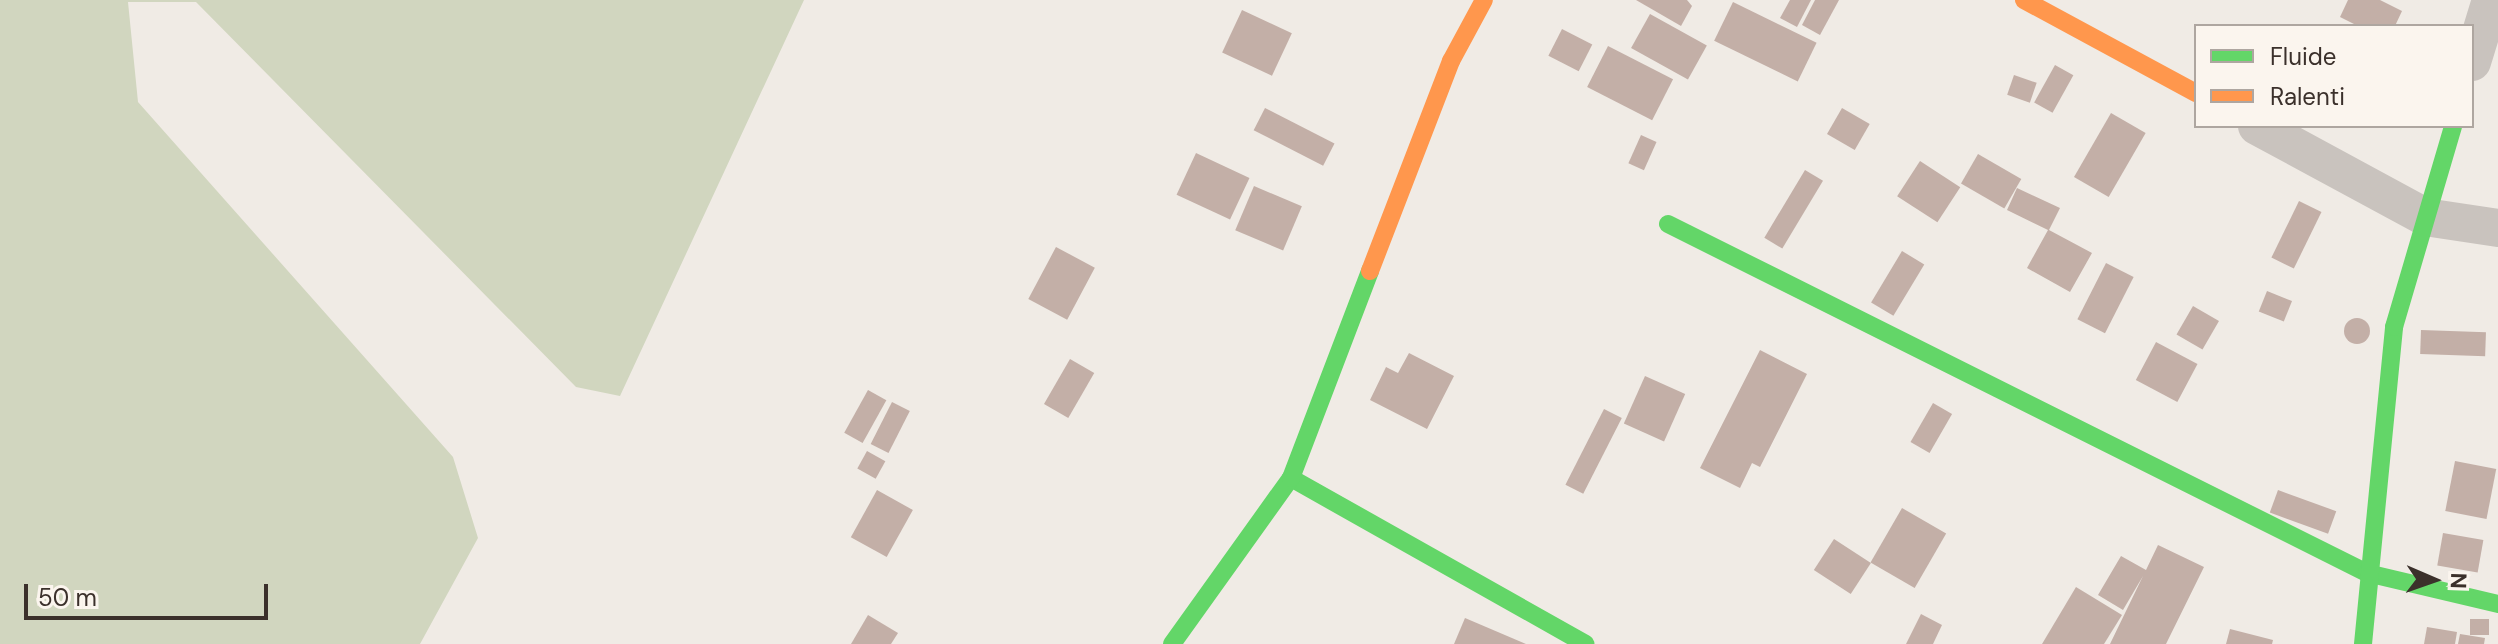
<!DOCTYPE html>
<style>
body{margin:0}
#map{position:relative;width:2498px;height:644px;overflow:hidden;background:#f0ebe5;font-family:"DM Sans",sans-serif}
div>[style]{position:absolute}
.green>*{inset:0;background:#d1d6bf}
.building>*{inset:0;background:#c3afa7;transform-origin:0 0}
.round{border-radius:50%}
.street>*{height:38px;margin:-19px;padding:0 19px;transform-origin:19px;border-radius:19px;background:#c9c3be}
.fast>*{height:18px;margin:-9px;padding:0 9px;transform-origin:9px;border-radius:9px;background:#63d668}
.slow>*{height:18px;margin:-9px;padding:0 9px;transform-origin:9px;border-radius:9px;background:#ff974d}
span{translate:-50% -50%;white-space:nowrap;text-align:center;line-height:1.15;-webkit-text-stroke:6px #fbf5ee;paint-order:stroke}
.legend{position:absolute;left:2194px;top:24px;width:280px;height:104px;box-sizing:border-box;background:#fbf5ee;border:2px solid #aea6a0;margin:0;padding:10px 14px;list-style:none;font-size:24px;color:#3b302b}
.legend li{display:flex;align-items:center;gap:16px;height:40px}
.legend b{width:40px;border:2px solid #aea6a0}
.north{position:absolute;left:2394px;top:540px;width:80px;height:80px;-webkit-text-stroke:6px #fbf5ee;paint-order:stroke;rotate:92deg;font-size:22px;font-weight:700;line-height:32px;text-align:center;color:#3b302b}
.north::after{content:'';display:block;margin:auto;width:28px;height:36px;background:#3b302b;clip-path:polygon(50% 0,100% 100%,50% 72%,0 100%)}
.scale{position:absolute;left:24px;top:584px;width:244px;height:36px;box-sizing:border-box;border:4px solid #3b302b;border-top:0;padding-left:10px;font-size:24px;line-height:28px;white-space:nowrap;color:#3b302b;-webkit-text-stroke:6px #fbf5ee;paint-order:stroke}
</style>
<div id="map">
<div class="green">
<div style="clip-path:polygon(0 0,804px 0,620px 396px,576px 387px,196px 2px,128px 2px,138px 102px,453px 457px,478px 538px,420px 644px,0 644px)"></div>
</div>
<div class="building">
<div style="clip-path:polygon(1636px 0,1687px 0,1692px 6px,1681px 26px)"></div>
<div style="clip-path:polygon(1790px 0,1811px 0,1797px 27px,1780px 18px)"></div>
<div style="clip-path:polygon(1815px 0,1839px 0,1820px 35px,1802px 25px)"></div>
<div style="clip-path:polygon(2348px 0,2380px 0,2402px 11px,2395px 26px,2358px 26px,2340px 17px)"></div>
<div style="left:1733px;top:2px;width:93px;height:43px;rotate:26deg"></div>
<div style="left:1242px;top:10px;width:55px;height:47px;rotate:25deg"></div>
<div style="left:1650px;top:14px;width:65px;height:39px;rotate:29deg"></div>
<div style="left:1562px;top:29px;width:34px;height:30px;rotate:27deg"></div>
<div style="left:1608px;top:46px;width:73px;height:46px;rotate:27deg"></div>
<div style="left:2055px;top:65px;width:21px;height:43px;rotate:29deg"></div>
<div style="left:2014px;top:75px;width:24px;height:21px;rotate:19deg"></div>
<div style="left:1265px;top:108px;width:78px;height:25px;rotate:27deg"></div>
<div style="left:1842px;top:108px;width:32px;height:30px;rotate:30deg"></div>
<div style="left:2111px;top:113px;width:40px;height:74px;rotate:30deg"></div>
<div style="left:1641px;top:135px;width:17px;height:31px;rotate:24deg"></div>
<div style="left:1196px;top:153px;width:59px;height:46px;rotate:25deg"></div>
<div style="left:1978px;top:154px;width:50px;height:34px;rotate:30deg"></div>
<div style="left:1920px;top:161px;width:48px;height:42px;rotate:33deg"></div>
<div style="left:1805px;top:170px;width:21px;height:79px;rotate:31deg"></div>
<div style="left:1254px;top:186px;width:52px;height:48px;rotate:23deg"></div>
<div style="clip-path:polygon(2017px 188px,2060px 208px,2049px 230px,2092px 253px,2070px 292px,2027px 268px,2048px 230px,2007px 210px)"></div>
<div style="left:2299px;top:201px;width:25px;height:63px;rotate:26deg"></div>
<div style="left:1056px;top:247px;width:44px;height:59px;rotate:28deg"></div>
<div style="left:1902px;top:251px;width:26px;height:60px;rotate:31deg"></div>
<div style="left:2106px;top:263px;width:31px;height:63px;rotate:27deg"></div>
<div style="left:2267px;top:291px;width:27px;height:22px;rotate:22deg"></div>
<div style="left:2193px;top:306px;width:30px;height:33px;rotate:30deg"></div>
<div class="round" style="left:2344px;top:318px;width:26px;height:26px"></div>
<div style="left:2421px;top:330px;width:65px;height:24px;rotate:2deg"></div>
<div style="left:2156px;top:342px;width:47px;height:43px;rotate:28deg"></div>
<div style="clip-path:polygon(1760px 350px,1807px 374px,1760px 467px,1752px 463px,1740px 488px,1700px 468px)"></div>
<div style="clip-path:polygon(1409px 353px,1454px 376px,1427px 429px,1370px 400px,1386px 367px,1398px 373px)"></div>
<div style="left:1070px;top:359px;width:28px;height:52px;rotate:30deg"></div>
<div style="left:1645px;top:376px;width:44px;height:52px;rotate:24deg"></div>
<div style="left:868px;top:390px;width:21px;height:49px;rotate:29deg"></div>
<div style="left:892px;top:402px;width:20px;height:47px;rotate:27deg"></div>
<div style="left:1933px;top:403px;width:22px;height:45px;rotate:30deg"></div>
<div style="left:1604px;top:409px;width:20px;height:85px;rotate:27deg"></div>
<div style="left:867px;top:451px;width:21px;height:20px;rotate:29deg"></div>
<div style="left:2455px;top:461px;width:42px;height:51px;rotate:11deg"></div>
<div style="left:877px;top:490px;width:41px;height:54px;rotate:29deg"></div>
<div style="left:2278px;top:490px;width:62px;height:24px;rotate:20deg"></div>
<div style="left:1902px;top:508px;width:51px;height:63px;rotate:30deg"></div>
<div style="left:2443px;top:533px;width:41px;height:33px;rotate:10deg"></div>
<div style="left:1834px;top:539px;width:44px;height:37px;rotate:33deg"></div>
<div style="clip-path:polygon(2158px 545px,2204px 567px,2166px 644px,2110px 644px,2143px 576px,2123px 610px,2098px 595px,2121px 556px,2146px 570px)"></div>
<div style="clip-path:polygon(2076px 587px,2122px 615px,2104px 644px,2042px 644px)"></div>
<div style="clip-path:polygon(1921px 614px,1942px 625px,1933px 644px,1906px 644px)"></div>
<div style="clip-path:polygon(868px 615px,898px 633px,891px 644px,851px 644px)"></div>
<div style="clip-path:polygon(1465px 618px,1526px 644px,1454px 644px)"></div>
<div style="left:2470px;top:619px;width:19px;height:16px"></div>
<div style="clip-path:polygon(2427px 627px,2457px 632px,2455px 644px,2424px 644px)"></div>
<div style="clip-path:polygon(2230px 629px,2273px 640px,2272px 644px,2226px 644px)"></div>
<div style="clip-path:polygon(2460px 634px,2485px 638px,2484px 644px,2458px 644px)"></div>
</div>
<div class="street">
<div style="left:2472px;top:62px;width:65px;rotate:-73deg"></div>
<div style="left:2257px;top:126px;width:191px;rotate:28.4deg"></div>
<div style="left:2425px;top:217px;width:74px;rotate:8.6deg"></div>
</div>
<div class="fast">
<div style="left:1668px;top:224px;width:781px;rotate:26.53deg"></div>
<div style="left:2367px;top:573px;width:135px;rotate:13.3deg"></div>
<div style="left:1291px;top:478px;width:338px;rotate:29.4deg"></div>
<div style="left:1172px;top:644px;width:204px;rotate:-54.4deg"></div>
<div style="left:1291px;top:478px;width:222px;rotate:-69.1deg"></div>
<div style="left:2363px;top:644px;width:319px;rotate:-84.4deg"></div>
<div style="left:2394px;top:327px;width:209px;rotate:-73.6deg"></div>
</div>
<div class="slow">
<div style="left:2024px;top:0;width:196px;rotate:28.4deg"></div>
<div style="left:1370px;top:271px;width:225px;rotate:-68.9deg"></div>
<div style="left:1451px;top:61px;width:69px;rotate:-61.6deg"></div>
</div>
<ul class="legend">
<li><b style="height:10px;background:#63d668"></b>Fluide</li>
<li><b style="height:10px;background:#ff974d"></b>Ralenti</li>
</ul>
<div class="north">N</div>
<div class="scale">50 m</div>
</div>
